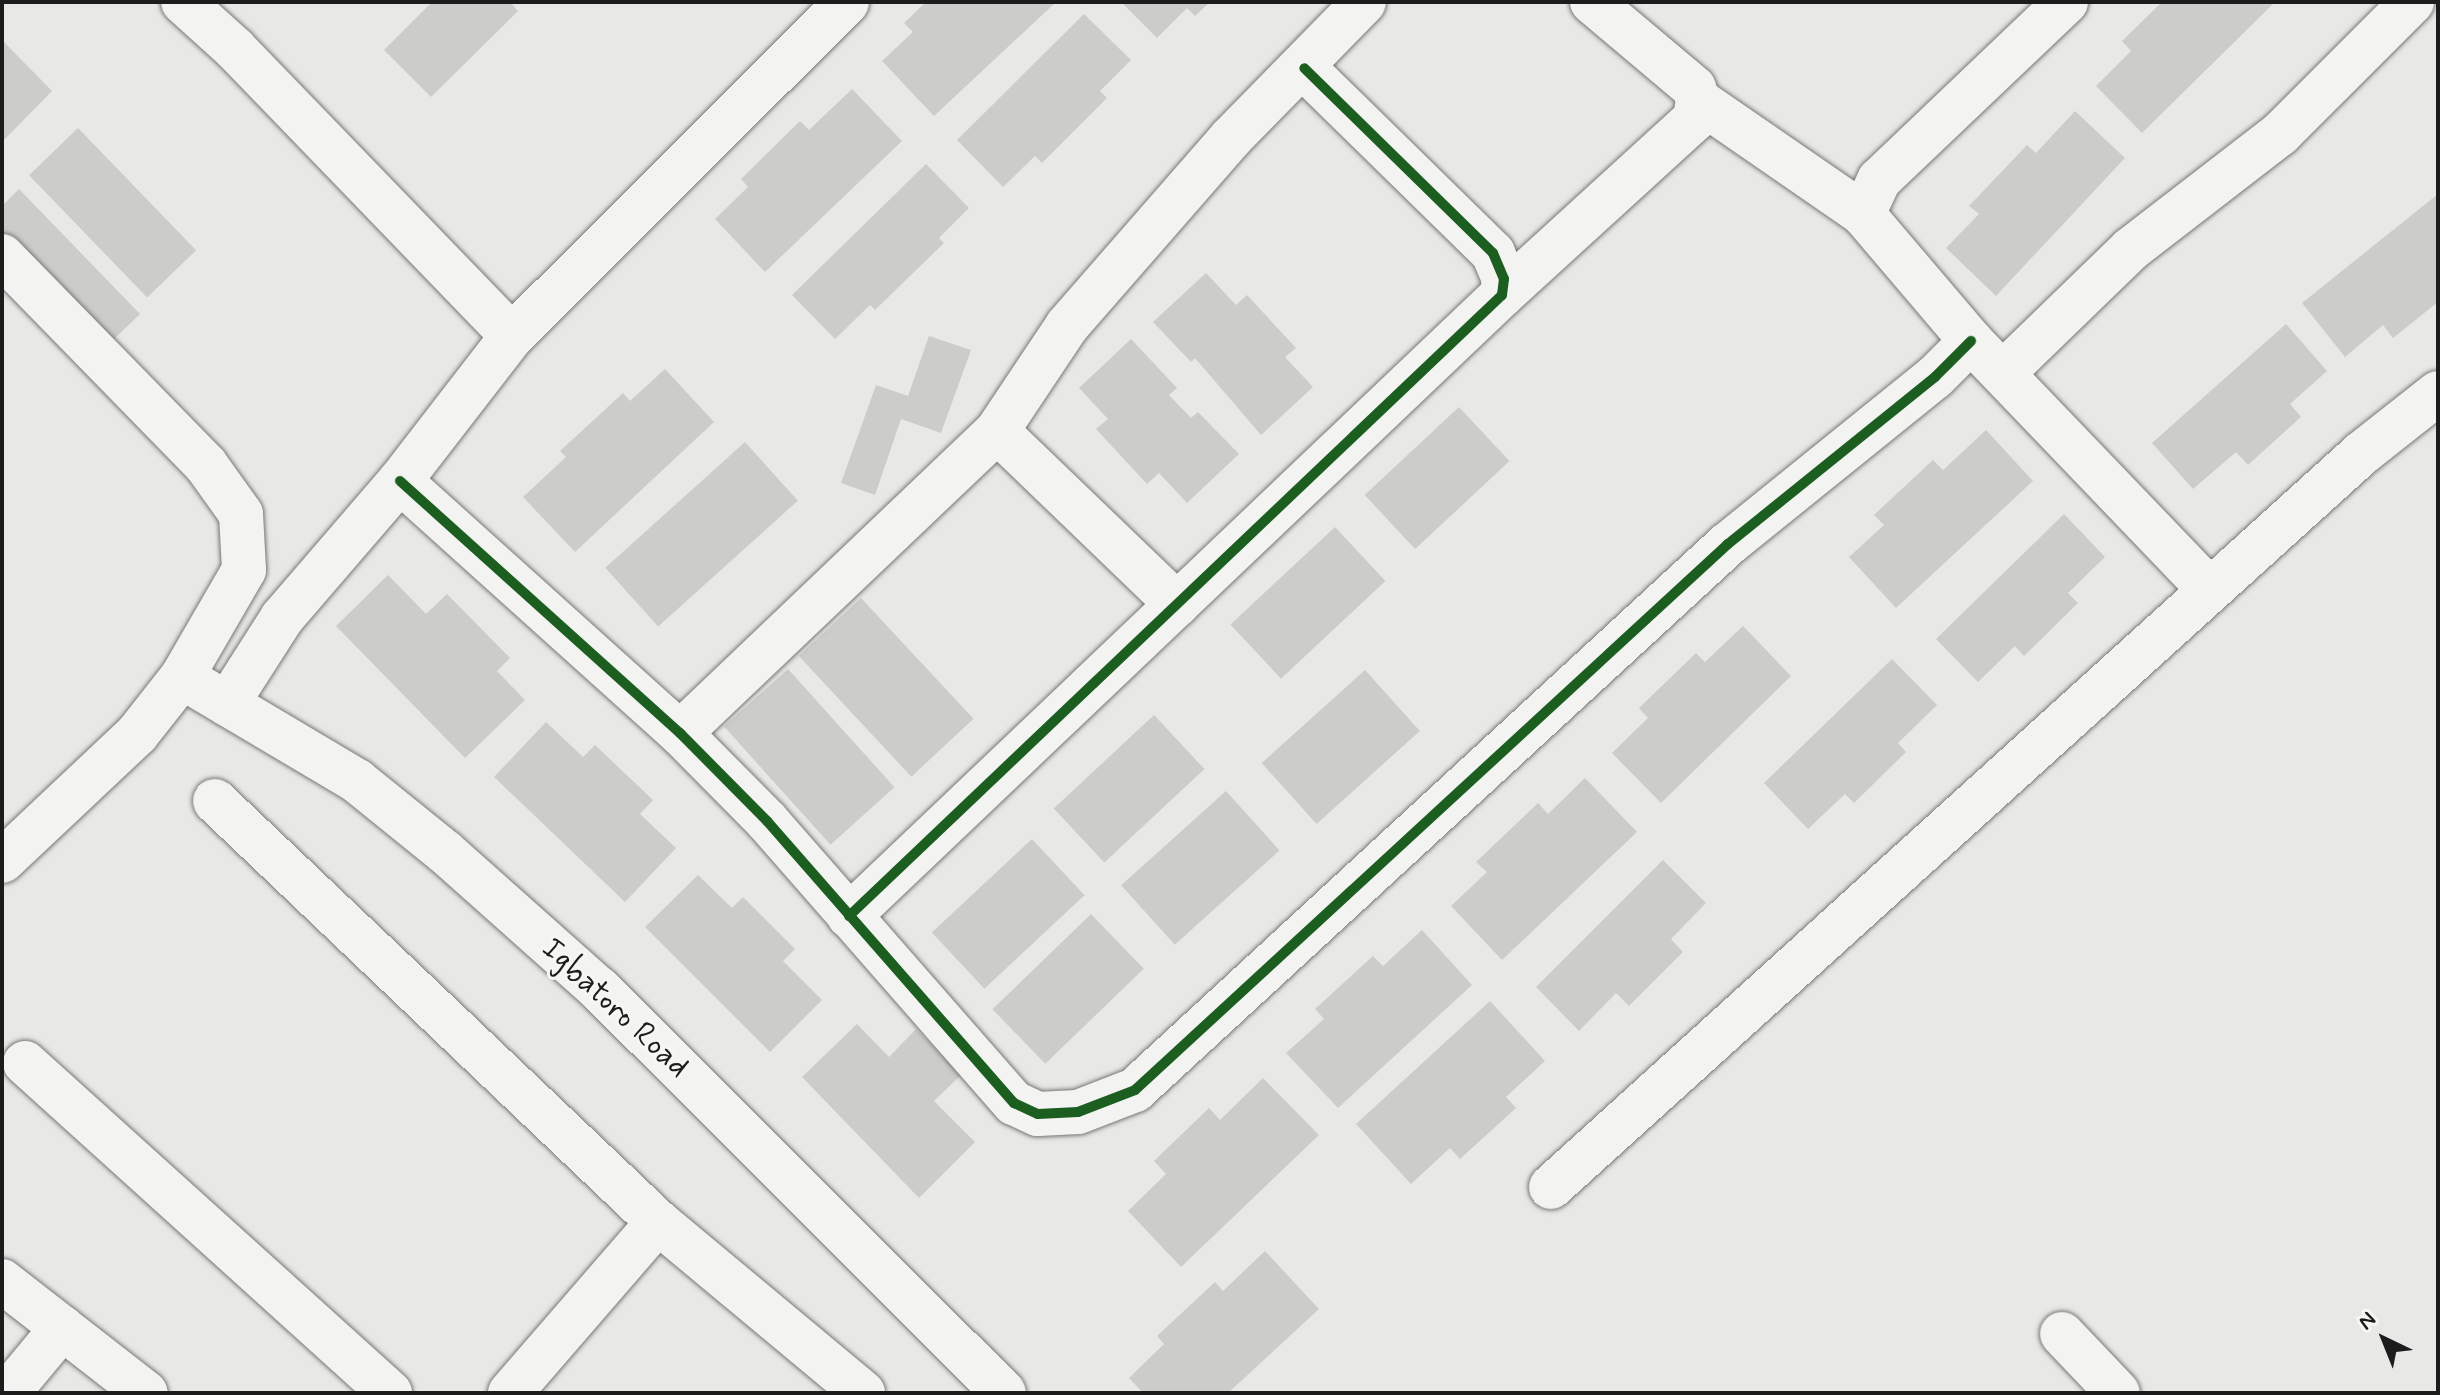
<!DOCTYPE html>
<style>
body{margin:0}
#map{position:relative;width:2440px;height:1395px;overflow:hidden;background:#e8e8e6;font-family:Mynerve,sans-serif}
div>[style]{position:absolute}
.building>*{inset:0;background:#ccccca;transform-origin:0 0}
.roads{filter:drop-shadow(0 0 2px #787877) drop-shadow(0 0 2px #787877)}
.minor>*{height:44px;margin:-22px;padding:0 22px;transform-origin:22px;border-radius:22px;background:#f3f3f1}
.cycleway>*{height:10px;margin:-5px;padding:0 5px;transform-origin:5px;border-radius:5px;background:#1b5e20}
span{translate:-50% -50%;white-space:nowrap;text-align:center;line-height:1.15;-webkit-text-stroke:6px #f6f6f2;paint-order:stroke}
.street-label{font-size:32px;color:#1c1c1c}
.frame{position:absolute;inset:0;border:4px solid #1c1c1c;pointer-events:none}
.north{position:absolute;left:2344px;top:1299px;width:80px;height:80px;-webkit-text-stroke:6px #f6f6f2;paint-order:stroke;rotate:317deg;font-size:22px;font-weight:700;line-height:32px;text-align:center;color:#1c1c1c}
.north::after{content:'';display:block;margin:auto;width:28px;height:36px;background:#1c1c1c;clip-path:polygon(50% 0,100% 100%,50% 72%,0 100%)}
</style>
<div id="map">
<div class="building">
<div style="clip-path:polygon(432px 2px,510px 2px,518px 11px,431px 97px,384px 50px)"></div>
<div style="clip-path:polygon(926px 2px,1056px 2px,934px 116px,882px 61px,913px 32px,904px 23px)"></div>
<div style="clip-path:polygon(1121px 2px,1210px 2px,1195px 16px,1187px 8px,1157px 38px)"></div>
<div style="clip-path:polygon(2162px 2px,2275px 2px,2142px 133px,2096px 86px,2131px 51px,2122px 41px)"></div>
<div style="clip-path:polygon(1084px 14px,1131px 60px,1100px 91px,1107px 98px,1042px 163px,1035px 156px,1003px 187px,957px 140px)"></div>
<div style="clip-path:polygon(2px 40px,52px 91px,2px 142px)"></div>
<div style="clip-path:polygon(852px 89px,902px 141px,765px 272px,715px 219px,748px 187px,741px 179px,800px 121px,809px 130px)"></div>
<div style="clip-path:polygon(2075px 111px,2125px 158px,1996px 296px,1946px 248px,1979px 214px,1969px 206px,2027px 145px,2036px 153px)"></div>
<div style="left:78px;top:128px;width:170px;height:68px;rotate:46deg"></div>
<div style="clip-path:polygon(926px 164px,969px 208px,939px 238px,944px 243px,875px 310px,870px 305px,835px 339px,792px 295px)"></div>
<div style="clip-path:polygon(19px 189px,140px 314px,111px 342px,2px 232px,2px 206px)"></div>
<div style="clip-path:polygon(2438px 194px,2438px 302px,2393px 338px,2383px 325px,2345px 357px,2302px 303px)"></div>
<div style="clip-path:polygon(1206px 273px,1236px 305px,1247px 295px,1296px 348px,1285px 357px,1313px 387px,1261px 435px,1195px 358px,1191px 362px,1153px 322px)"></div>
<div style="clip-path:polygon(2286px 324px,2327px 371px,2290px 404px,2301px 417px,2248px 465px,2236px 452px,2193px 489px,2152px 443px)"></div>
<div style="clip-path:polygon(929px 336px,971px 350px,941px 433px,901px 419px,875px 495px,841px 483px,876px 385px,908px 396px)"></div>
<div style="clip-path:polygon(1131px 339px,1177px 388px,1169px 395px,1191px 418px,1198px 412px,1239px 454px,1187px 503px,1159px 473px,1147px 484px,1096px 429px,1108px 419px,1079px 388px)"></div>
<div style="clip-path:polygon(665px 369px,714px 422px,575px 552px,523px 497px,566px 457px,560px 451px,623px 393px,630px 401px)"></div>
<div style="left:1459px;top:407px;width:74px;height:129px;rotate:47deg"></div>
<div style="clip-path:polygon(1986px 430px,2033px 481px,1896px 608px,1849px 557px,1884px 525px,1874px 515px,1933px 460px,1943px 470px)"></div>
<div style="left:745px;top:442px;width:79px;height:188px;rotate:48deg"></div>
<div style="clip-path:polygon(2064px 514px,2105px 557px,2068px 593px,2078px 603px,2024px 656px,2015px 646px,1978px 682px,1936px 639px)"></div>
<div style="left:1335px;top:527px;width:74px;height:143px;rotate:47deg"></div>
<div style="clip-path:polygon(388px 575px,426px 614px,447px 594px,510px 658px,497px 671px,525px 700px,465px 758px,336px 626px)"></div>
<div style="left:861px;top:598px;width:165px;height:85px;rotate:47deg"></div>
<div style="clip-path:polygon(1743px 626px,1791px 676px,1661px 803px,1612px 753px,1648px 718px,1639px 708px,1696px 653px,1705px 662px)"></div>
<div style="clip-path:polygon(1892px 659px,1937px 705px,1898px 743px,1906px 752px,1854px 803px,1845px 794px,1808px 829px,1764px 783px)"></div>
<div style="left:788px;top:669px;width:159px;height:86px;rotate:48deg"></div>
<div style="left:1365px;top:670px;width:82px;height:139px;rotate:48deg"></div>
<div style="left:1154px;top:715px;width:74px;height:137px;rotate:47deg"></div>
<div style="clip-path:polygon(546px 722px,583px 757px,595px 745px,653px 800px,640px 814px,676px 848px,625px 902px,494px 777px)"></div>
<div style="clip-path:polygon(1585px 778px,1637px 832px,1502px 960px,1451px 906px,1487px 872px,1476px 862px,1538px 803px,1548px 814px)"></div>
<div style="left:1226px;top:791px;width:80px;height:141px;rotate:48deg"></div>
<div style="left:1032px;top:839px;width:77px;height:137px;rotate:47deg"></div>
<div style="clip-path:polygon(1663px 860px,1706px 903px,1671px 939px,1683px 952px,1629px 1006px,1616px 993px,1579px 1031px,1536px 987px)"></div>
<div style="clip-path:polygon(698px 875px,732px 908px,743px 897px,795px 949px,783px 961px,822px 1000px,770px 1052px,645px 927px)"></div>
<div style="left:1091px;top:914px;width:76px;height:137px;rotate:46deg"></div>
<div style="clip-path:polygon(1422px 930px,1472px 985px,1338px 1108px,1286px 1053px,1324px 1019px,1315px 1009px,1373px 956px,1383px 966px)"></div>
<div style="clip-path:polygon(1490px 1001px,1545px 1061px,1506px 1097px,1516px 1108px,1460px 1159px,1450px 1148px,1411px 1184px,1356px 1124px)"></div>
<div style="clip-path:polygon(857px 1024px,889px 1057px,916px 1029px,961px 1075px,934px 1101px,975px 1142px,919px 1198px,802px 1077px)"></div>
<div style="clip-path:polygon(1263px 1078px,1319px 1135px,1181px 1267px,1128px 1211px,1166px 1174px,1154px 1161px,1209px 1108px,1220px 1120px)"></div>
<div style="clip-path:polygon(1265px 1251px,1319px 1309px,1228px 1393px,1143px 1393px,1129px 1378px,1164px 1344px,1157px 1336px,1215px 1282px,1223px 1291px)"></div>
</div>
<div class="roads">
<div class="minor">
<div style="left:183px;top:2px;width:70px;rotate:42.1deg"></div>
<div style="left:235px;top:49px;width:399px;rotate:46deg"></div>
<div style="left:1592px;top:2px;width:133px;rotate:40.1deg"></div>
<div style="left:1694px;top:88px;width:13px;rotate:72deg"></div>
<div style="left:1698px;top:100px;width:201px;rotate:34.6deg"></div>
<div style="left:2066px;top:2px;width:258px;rotate:136.4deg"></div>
<div style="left:1879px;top:180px;width:38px;rotate:115deg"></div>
<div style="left:1863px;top:214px;width:167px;rotate:49.6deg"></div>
<div style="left:1971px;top:341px;width:345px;rotate:46.2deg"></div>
<div style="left:2px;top:256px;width:292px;rotate:45.7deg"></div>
<div style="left:206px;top:465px;width:60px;rotate:54.5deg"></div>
<div style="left:241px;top:514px;width:56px;rotate:86.9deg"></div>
<div style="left:244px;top:570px;width:124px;rotate:120.1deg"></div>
<div style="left:182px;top:677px;width:73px;rotate:128.3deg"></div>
<div style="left:137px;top:734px;width:185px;rotate:136.7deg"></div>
<div style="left:1502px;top:295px;width:261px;rotate:-42.4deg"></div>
<div style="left:1695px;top:119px;width:19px;rotate:-81deg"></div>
<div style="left:2005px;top:371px;width:175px;rotate:-44.1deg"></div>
<div style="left:2131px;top:249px;width:188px;rotate:-37.7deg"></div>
<div style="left:2280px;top:134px;width:187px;rotate:-45deg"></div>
<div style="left:997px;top:431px;width:250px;rotate:43.9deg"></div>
<div style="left:400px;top:481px;width:377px;rotate:42deg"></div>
<div style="left:680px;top:733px;width:124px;rotate:45.3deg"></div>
<div style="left:767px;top:821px;width:375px;rotate:48.8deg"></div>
<div style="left:1014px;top:1103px;width:26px;rotate:25deg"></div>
<div style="left:1038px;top:1114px;width:40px;rotate:-2.9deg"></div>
<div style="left:1078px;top:1112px;width:61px;rotate:-21.1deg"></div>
<div style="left:1135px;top:1090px;width:806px;rotate:-42.64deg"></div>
<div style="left:1728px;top:544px;width:266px;rotate:-38.9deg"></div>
<div style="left:1935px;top:377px;width:51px;rotate:-45deg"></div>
<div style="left:182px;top:677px;width:204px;rotate:30.7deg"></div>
<div style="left:357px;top:781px;width:113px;rotate:38.9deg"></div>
<div style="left:445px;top:852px;width:206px;rotate:41.7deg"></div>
<div style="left:599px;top:989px;width:572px;rotate:44.93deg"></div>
<div style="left:227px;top:704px;width:102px;rotate:-57.4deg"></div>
<div style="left:282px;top:618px;width:181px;rotate:-49.3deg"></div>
<div style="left:400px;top:481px;width:183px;rotate:-52.3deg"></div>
<div style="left:512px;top:336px;width:473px;rotate:-44.9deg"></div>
<div style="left:680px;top:733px;width:438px;rotate:-43.6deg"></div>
<div style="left:997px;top:431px;width:126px;rotate:-56.3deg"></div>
<div style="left:1067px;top:326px;width:249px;rotate:-48.9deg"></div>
<div style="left:1231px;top:138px;width:190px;rotate:-45.6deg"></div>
<div style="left:215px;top:801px;width:611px;rotate:43.54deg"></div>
<div style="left:658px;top:1222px;width:267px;rotate:39.8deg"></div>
<div style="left:849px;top:916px;width:901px;rotate:-43.56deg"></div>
<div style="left:1502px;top:295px;width:16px;rotate:-83deg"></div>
<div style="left:1504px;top:279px;width:28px;rotate:-113deg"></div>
<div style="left:1493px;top:253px;width:264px;rotate:-135.6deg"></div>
<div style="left:25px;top:1063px;width:492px;rotate:42.1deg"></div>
<div style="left:1551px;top:1187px;width:1094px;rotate:-42.15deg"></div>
<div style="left:2362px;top:453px;width:97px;rotate:-38.3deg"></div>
<div style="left:2px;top:1281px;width:182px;rotate:37.9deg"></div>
<div style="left:2062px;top:1334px;width:81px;rotate:46.5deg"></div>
<div style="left:8px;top:1393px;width:85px;rotate:-50.3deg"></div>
<div style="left:510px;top:1393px;width:226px;rotate:-49.1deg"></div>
</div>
</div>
<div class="cycleway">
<div style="left:400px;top:481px;width:377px;rotate:42deg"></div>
<div style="left:680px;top:733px;width:124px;rotate:45.3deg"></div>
<div style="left:767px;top:821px;width:375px;rotate:48.8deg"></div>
<div style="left:1014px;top:1103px;width:26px;rotate:25deg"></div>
<div style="left:1038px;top:1114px;width:40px;rotate:-2.9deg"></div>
<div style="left:1078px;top:1112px;width:61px;rotate:-21.1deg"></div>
<div style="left:1135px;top:1090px;width:806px;rotate:-42.64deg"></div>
<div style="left:1728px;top:544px;width:266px;rotate:-38.9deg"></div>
<div style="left:1935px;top:377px;width:51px;rotate:-45deg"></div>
<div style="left:849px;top:916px;width:901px;rotate:-43.56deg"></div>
<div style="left:1502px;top:295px;width:16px;rotate:-83deg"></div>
<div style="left:1504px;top:279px;width:28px;rotate:-113deg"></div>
<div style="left:1493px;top:253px;width:264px;rotate:-135.6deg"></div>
</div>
<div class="street-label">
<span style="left:615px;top:1008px;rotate:43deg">Igbatoro Road</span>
</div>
<div class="frame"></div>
<div class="north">N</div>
</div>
